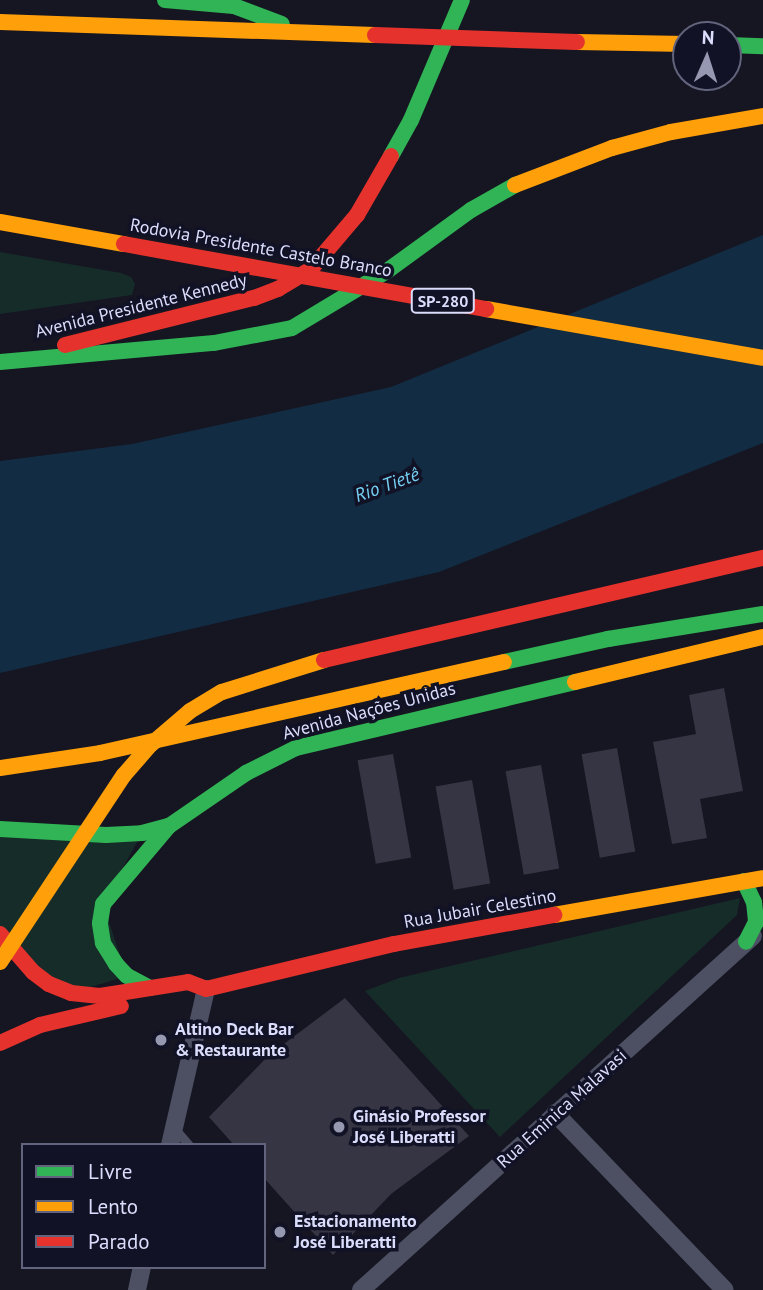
<!DOCTYPE html>
<meta charset="utf-8">
<style>
body{margin:0}
#map{position:relative;width:763px;height:1290px;overflow:hidden;background:#161622;font-family:"PT Sans",sans-serif}
div>[style]{position:absolute}
.green>*{inset:0;background:#162c29}
.water>*{inset:0;background:#122c43}
.building>*{inset:0;background:#353544;transform-origin:0 0}
.lane>*{height:9px;margin:-4.5px;padding:0 4.5px;transform-origin:4.5px;border-radius:4.5px;background:#4c5062}
.street>*{height:18px;margin:-9px;padding:0 9px;transform-origin:9px;border-radius:9px;background:#4c5062}
.fast>*{height:16px;margin:-8px;padding:0 8px;transform-origin:8px;border-radius:8px;background:#30b455}
.slow>*{height:16px;margin:-8px;padding:0 8px;transform-origin:8px;border-radius:8px;background:#ff9f0a}
.jam>*{height:16px;margin:-8px;padding:0 8px;transform-origin:8px;border-radius:8px;background:#e5322d}
.slow-bridge>*{height:16px;margin:-8px;padding:0 8px;transform-origin:8px;border-radius:8px;background:#ff9f0a}
.jam-bridge>*{height:16px;margin:-8px;padding:0 8px;transform-origin:8px;border-radius:8px;background:#e5322d}
.dots>*{width:19px;height:19px;translate:-50% -50%;box-sizing:border-box;border:4px solid #121226;border-radius:50%}
span{translate:-50% -50%;white-space:nowrap;text-align:center;line-height:1.15;-webkit-text-stroke:7px #121226;paint-order:stroke}
.shield-label span{padding:2px 5px;background:#121226;border:2px solid;border-radius:5px;-webkit-text-stroke-width:0}
.shield-label{font-size:16px;color:#dbddfc;font-weight:700}
.street-label{font-size:18px;color:#dbddfc}
.poi-label{font-size:18px;color:#dbddfc;font-weight:700}
.left{translate:0 -50%;text-align:left}
.water-label{font-size:19px;color:#73cef2;font-style:italic}
.legend{position:absolute;left:21px;top:1143px;width:245px;height:126px;box-sizing:border-box;background:#121226;border:2px solid #62637c;margin:0;padding:9px 12px;list-style:none;font-size:21px;color:#dbddfc}
.legend li{display:flex;align-items:center;gap:14px;height:35px}
.legend b{width:35px;border:2px solid #62637c}
.north{position:absolute;left:672px;top:21px;width:70px;height:70px;box-sizing:border-box;background:#121226;border:2px solid #62637c;border-radius:50%;rotate:3deg;font-size:19px;font-weight:700;line-height:28px;text-align:center;color:#dbddfc}
.north::after{content:'';display:block;margin:auto;width:24px;height:32px;background:#9697b0;clip-path:polygon(50% 0,100% 100%,50% 72%,0 100%)}
</style>
<div id="map">
<div class="green">
<div style="clip-path:polygon(0 252px,121px 273px,131px 277px,135px 284px,132px 295px,0 314px)"></div>
<div style="clip-path:polygon(0 829px,142px 833px,103px 904px,127px 976px,71px 993px,0 934px)"></div>
<div style="clip-path:polygon(740px 898px,737px 915px,500px 1137px,365px 991px,399px 978px)"></div>
</div>
<div class="water">
<div style="clip-path:polygon(763px 235px,763px 443px,439px 572px,0 673px,0 461px,132px 444px,391px 387px)"></div>
</div>
<div class="building">
<div style="clip-path:polygon(724px 688px,743px 791px,700px 799px,707px 838px,672px 844px,653px 742px,696px 734px,689px 695px)"></div>
<div style="left:617px;top:748px;width:105px;height:36px;rotate:80deg"></div>
<div style="left:393px;top:754px;width:105px;height:36px;rotate:80deg"></div>
<div style="left:541px;top:765px;width:105px;height:36px;rotate:80deg"></div>
<div style="left:472px;top:780px;width:105px;height:37px;rotate:80deg"></div>
<div style="clip-path:polygon(345px 998px,469px 1136px,391px 1194px,333px 1255px,264px 1178px,264px 1145px,234px 1145px,209px 1117px,268px 1056px)"></div>
</div>
<div class="lane">
<div style="left:175px;top:1129px;width:21px;rotate:49deg"></div>
</div>
<div class="street">
<div style="left:555px;top:1113px;width:245px;rotate:46.2deg"></div>
<div style="left:170px;top:1145px;width:160px;rotate:-77deg"></div>
<div style="left:137px;top:1290px;width:24px;rotate:-78deg"></div>
<div style="left:361px;top:1290px;width:528px;rotate:-42.08deg"></div>
</div>
<div class="fast">
<div style="left:165px;top:0;width:69px;rotate:5deg"></div>
<div style="left:234px;top:6px;width:51px;rotate:20.6deg"></div>
<div style="left:728px;top:45px;width:35px;rotate:2deg"></div>
<div style="left:391px;top:156px;width:41px;rotate:-60.9deg"></div>
<div style="left:411px;top:120px;width:130px;rotate:-67deg"></div>
<div style="left:0;top:362px;width:215px;rotate:-5.1deg"></div>
<div style="left:214px;top:343px;width:79px;rotate:-10.9deg"></div>
<div style="left:292px;top:328px;width:111px;rotate:-31deg"></div>
<div style="left:387px;top:271px;width:104px;rotate:-36deg"></div>
<div style="left:471px;top:210px;width:51px;rotate:-29.6deg"></div>
<div style="left:504px;top:662px;width:107px;rotate:-12.5deg"></div>
<div style="left:608px;top:639px;width:157px;rotate:-9.2deg"></div>
<div style="left:0;top:829px;width:106px;rotate:3.2deg"></div>
<div style="left:106px;top:835px;width:36px;rotate:-3deg"></div>
<div style="left:142px;top:833px;width:28px;rotate:-15deg"></div>
<div style="left:169px;top:826px;width:93px;rotate:-34.5deg"></div>
<div style="left:246px;top:773px;width:56px;rotate:-26.6deg"></div>
<div style="left:296px;top:748px;width:287px;rotate:-13.3deg"></div>
<div style="left:744px;top:881px;width:23px;rotate:65deg"></div>
<div style="left:754px;top:902px;width:20px;rotate:84deg"></div>
<div style="left:756px;top:922px;width:22px;rotate:117deg"></div>
<div style="left:150px;top:988px;width:26px;rotate:-152deg"></div>
<div style="left:127px;top:976px;width:16px;rotate:-133deg"></div>
<div style="left:116px;top:964px;width:25px;rotate:-122deg"></div>
<div style="left:103px;top:943px;width:20px;rotate:-99deg"></div>
<div style="left:100px;top:923px;width:19px;rotate:-81deg"></div>
<div style="left:103px;top:904px;width:102px;rotate:-49.8deg"></div>
</div>
<div class="slow">
<div style="left:0;top:22px;width:375px;rotate:2deg"></div>
<div style="left:577px;top:42px;width:109px;rotate:1.1deg"></div>
<div style="left:515px;top:185px;width:104px;rotate:-20.9deg"></div>
<div style="left:612px;top:148px;width:61px;rotate:-15.2deg"></div>
<div style="left:671px;top:132px;width:93px;rotate:-9.9deg"></div>
<div style="left:0;top:222px;width:126px;rotate:10.1deg"></div>
<div style="left:575px;top:682px;width:193px;rotate:-13.5deg"></div>
<div style="left:0;top:768px;width:101px;rotate:-8.5deg"></div>
<div style="left:100px;top:753px;width:414px;rotate:-12.7deg"></div>
<div style="left:554px;top:915px;width:212px;rotate:-10deg"></div>
</div>
<div class="jam">
<div style="left:65px;top:345px;width:195px;rotate:-14deg"></div>
<div style="left:254px;top:298px;width:26px;rotate:-21deg"></div>
<div style="left:278px;top:289px;width:39px;rotate:-31deg"></div>
<div style="left:311px;top:269px;width:71px;rotate:-49.6deg"></div>
<div style="left:357px;top:215px;width:68px;rotate:-60deg"></div>
<div style="left:0;top:934px;width:50px;rotate:49deg"></div>
<div style="left:33px;top:972px;width:20px;rotate:37deg"></div>
<div style="left:49px;top:984px;width:24px;rotate:22deg"></div>
<div style="left:71px;top:993px;width:29px;rotate:6deg"></div>
<div style="left:100px;top:996px;width:89px;rotate:-9deg"></div>
<div style="left:188px;top:982px;width:19px;rotate:21deg"></div>
<div style="left:206px;top:989px;width:193px;rotate:-13.5deg"></div>
<div style="left:394px;top:944px;width:163px;rotate:-10.3deg"></div>
<div style="left:0;top:1043px;width:44px;rotate:-24.2deg"></div>
<div style="left:40px;top:1025px;width:83px;rotate:-13.2deg"></div>
</div>
<div class="slow-bridge">
<div style="left:486px;top:309px;width:281px;rotate:10deg"></div>
<div style="left:0;top:962px;width:224px;rotate:-56.5deg"></div>
<div style="left:124px;top:775px;width:37px;rotate:-49deg"></div>
<div style="left:148px;top:747px;width:55px;rotate:-40.6deg"></div>
<div style="left:190px;top:711px;width:37px;rotate:-31deg"></div>
<div style="left:222px;top:692px;width:107px;rotate:-17.4deg"></div>
</div>
<div class="jam-bridge">
<div style="left:375px;top:35px;width:202px;rotate:2deg"></div>
<div style="left:124px;top:244px;width:368px;rotate:10.2deg"></div>
<div style="left:324px;top:660px;width:451px;rotate:-13.1deg"></div>
</div>
<div class="dots">
<div style="left:161px;top:1040px;background:#9697b0"></div>
<div style="left:339px;top:1127px;background:#9697b0"></div>
<div style="left:280px;top:1232px;background:#9697b0"></div>
</div>
<div class="shield-label">
<span style="left:443px;top:301px">SP-280</span>
</div>
<div class="street-label">
<span style="left:261px;top:248px;rotate:10deg">Rodovia Presidente Castelo Branco</span>
<span style="left:141px;top:306px;rotate:-14deg">Avenida Presidente Kennedy</span>
<span style="left:369px;top:711px;rotate:-15deg">Avenida Nações Unidas</span>
<span style="left:480px;top:909px;rotate:-10deg">Rua Jubair Celestino</span>
<span style="left:562px;top:1109px;rotate:-42deg">Rua Eminica Malavasi</span>
</div>
<div class="poi-label">
<span class="left" style="left:175px;top:1040px">Altino Deck Bar<br>&amp; Restaurante</span>
<span class="left" style="left:353px;top:1127px">Ginásio Professor<br>José Liberatti</span>
<span class="left" style="left:294px;top:1232px">Estacionamento<br>José Liberatti</span>
</div>
<div class="water-label">
<span style="left:387px;top:485px;rotate:-20deg">Rio Tietê</span>
</div>
<ul class="legend">
<li><b style="height:9px;background:#30b455"></b>Livre</li>
<li><b style="height:9px;background:#ff9f0a"></b>Lento</li>
<li><b style="height:9px;background:#e5322d"></b>Parado</li>
</ul>
<div class="north">N</div>
</div>
